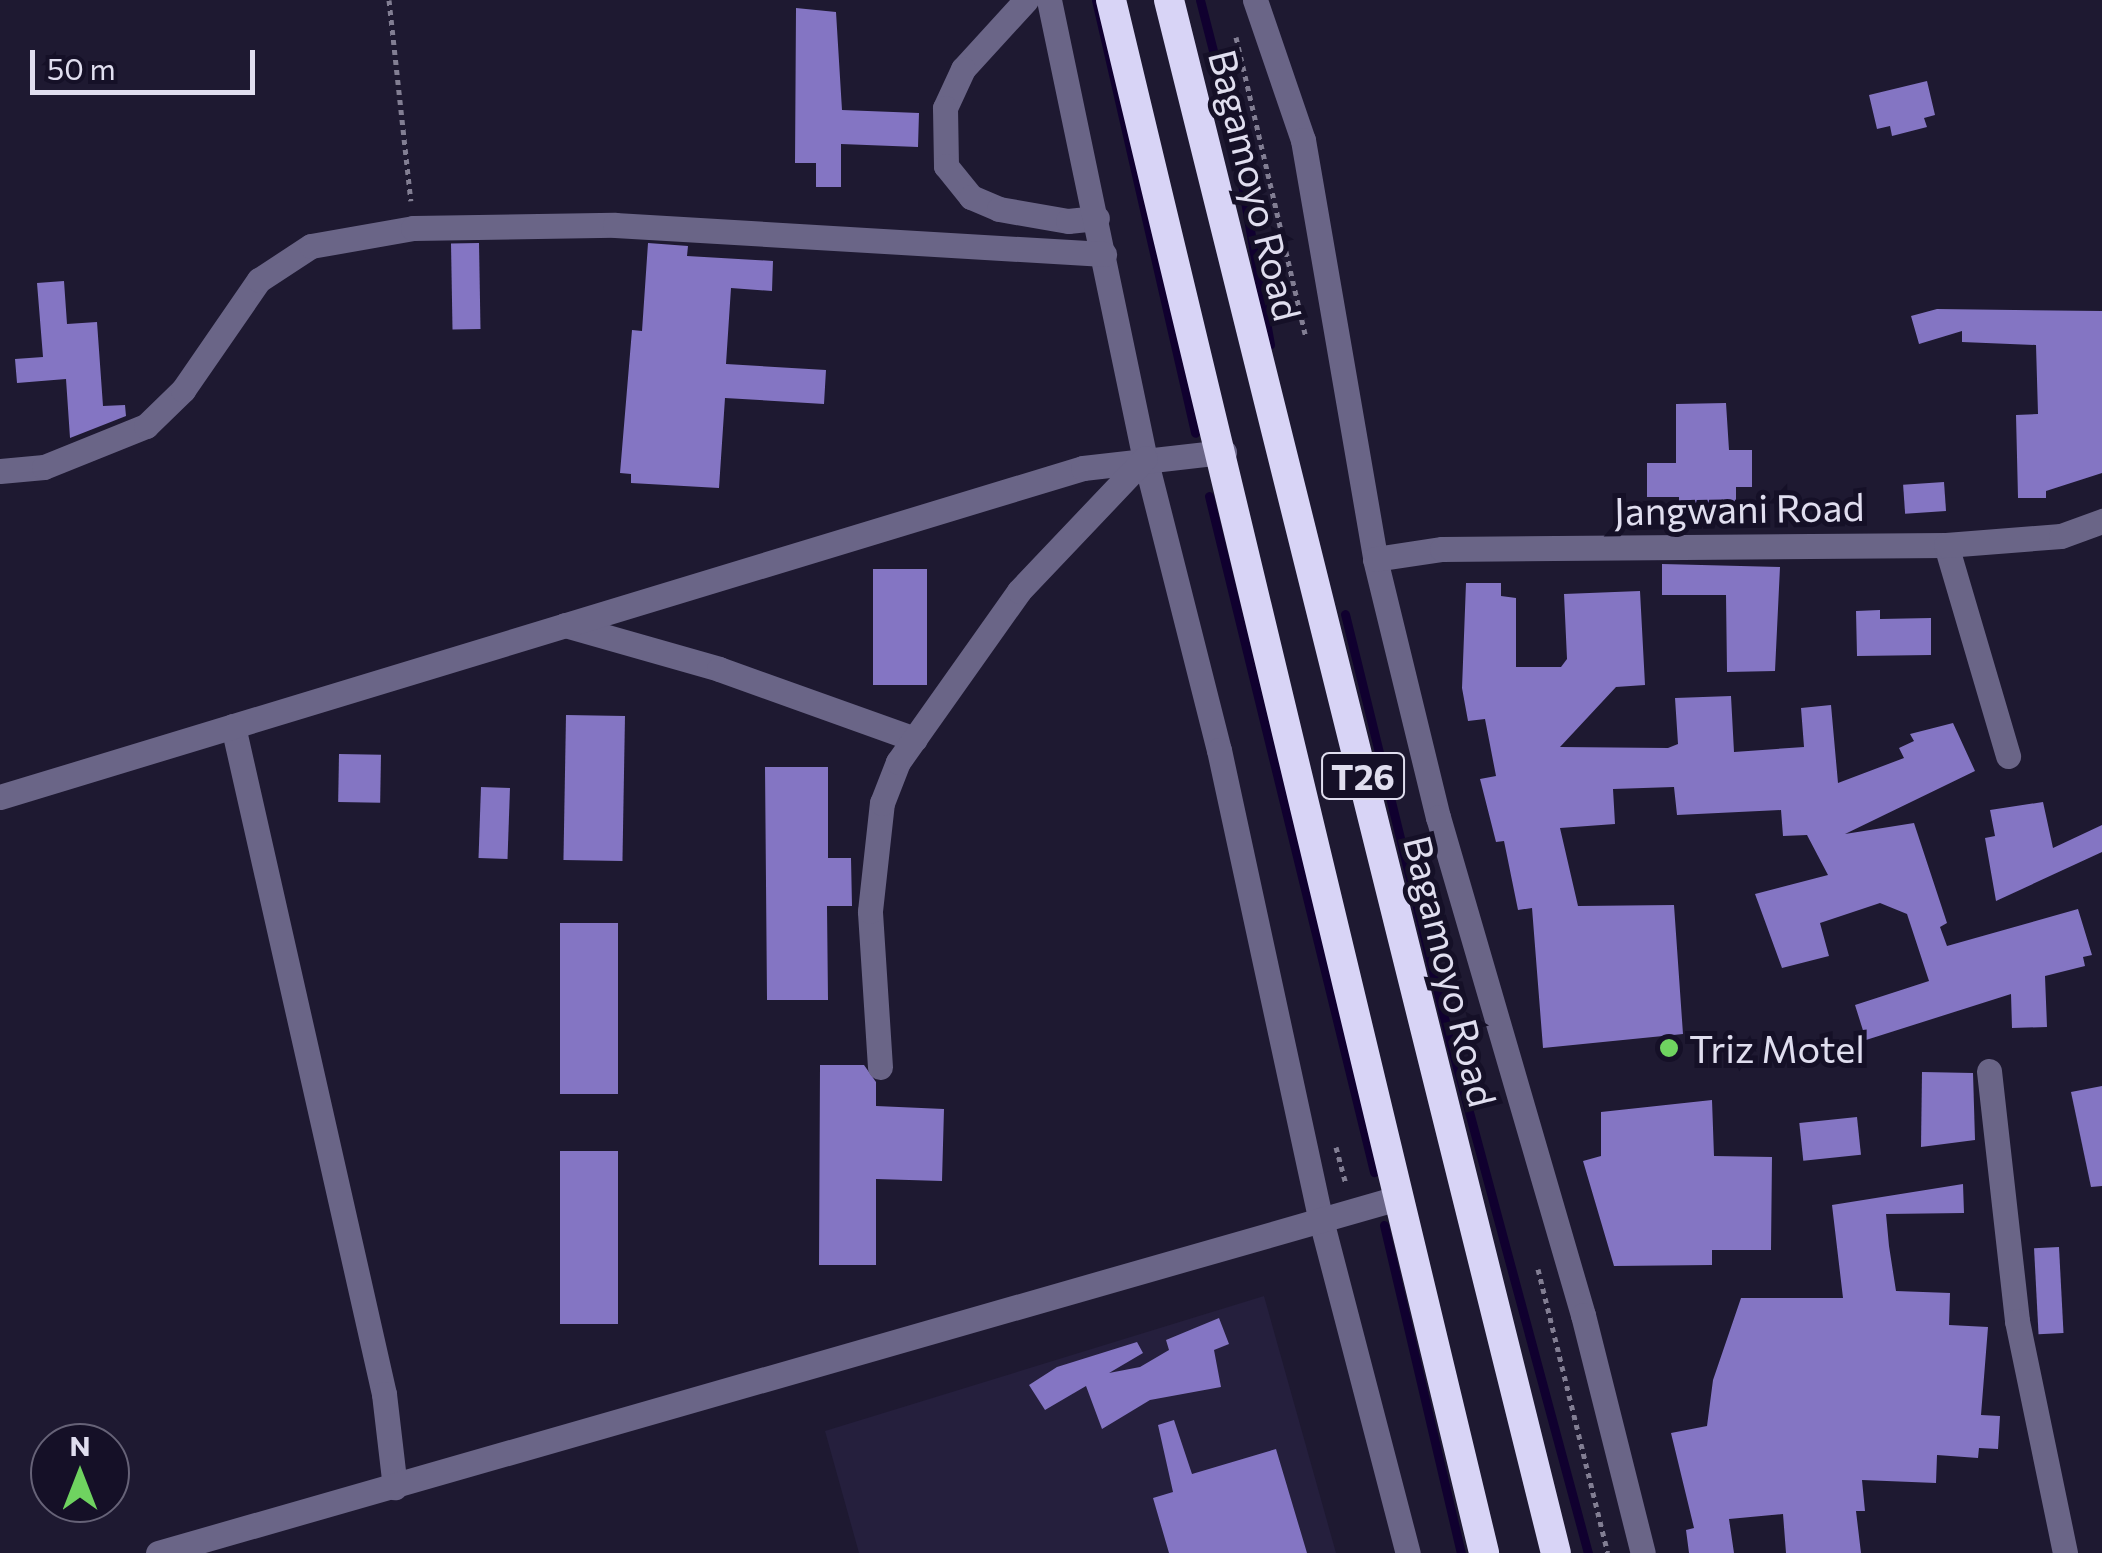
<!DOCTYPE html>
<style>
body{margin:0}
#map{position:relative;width:2102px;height:1553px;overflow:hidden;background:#1e1931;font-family:Commissioner,sans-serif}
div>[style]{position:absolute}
.built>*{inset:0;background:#251f3d}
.stream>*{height:9px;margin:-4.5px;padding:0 4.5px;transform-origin:4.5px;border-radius:4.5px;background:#10002f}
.building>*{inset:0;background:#8475c3;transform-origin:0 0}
.path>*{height:5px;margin-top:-2.5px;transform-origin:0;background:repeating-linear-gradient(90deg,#827e93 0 5px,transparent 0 10px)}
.minor>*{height:25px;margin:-12.5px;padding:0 12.5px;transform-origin:12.5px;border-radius:12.5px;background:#6a6587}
.highway>*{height:30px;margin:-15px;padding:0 15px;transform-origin:15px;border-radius:15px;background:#d8d4f6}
.dots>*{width:28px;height:28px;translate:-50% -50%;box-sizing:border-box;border:5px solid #151027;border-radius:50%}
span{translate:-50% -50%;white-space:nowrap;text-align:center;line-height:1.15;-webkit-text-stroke:10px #151027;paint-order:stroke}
.shield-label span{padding:2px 8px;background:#151027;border:2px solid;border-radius:8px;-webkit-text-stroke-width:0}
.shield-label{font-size:35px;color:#e0deef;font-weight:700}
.street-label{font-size:38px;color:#e0deef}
.poi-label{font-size:38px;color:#e0deef}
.left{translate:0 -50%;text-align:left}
.north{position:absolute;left:30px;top:1423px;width:100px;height:100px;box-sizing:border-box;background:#151027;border:2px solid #666277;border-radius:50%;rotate:0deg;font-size:28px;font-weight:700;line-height:40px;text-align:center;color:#e0deef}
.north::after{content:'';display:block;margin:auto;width:35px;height:45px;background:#6fd360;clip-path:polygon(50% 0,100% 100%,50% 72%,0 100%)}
.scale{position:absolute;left:30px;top:50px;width:225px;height:45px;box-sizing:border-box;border:5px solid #e0deef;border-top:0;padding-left:12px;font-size:30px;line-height:35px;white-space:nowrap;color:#e0deef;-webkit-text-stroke:8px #151027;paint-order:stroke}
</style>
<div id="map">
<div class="built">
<div style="clip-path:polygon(1264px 1296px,1336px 1553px,859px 1553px,825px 1431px)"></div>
</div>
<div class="stream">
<div style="left:1096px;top:0;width:444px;rotate:77.1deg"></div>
<div style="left:1200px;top:0;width:125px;rotate:75.6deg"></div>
<div style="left:1231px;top:121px;width:227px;rotate:80.1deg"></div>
<div style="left:1209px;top:496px;width:696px;rotate:76.28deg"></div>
<div style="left:1345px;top:614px;width:444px;rotate:76.2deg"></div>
<div style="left:1451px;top:1045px;width:526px;rotate:74.91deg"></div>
<div style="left:1384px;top:1225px;width:337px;rotate:76.8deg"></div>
</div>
<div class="building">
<div style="clip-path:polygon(796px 8px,836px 12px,842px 110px,919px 113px,918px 147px,841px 144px,841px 187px,816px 187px,816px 163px,795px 163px)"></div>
<div style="clip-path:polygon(1927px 81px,1935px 115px,1924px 118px,1927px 127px,1892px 136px,1890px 126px,1877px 129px,1869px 95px)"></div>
<div style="left:479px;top:243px;width:86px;height:28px;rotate:89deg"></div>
<div style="clip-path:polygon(648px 243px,688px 246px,687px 256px,773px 261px,772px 291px,731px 288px,726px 364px,826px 370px,824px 404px,725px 398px,719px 488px,631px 483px,631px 474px,620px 473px,632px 330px,642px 331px)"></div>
<div style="clip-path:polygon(64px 281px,67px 324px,97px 322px,103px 406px,125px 405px,126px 416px,70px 438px,66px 379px,17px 383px,15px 359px,43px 357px,37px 283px)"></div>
<div style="clip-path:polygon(1937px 309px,2102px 311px,2102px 473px,2046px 491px,2046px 498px,2018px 498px,2016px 415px,2038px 414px,2036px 345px,1962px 342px,1962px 331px,1919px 344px,1911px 316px)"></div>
<div style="clip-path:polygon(1726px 403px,1729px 450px,1752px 450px,1752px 487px,1736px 487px,1736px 510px,1679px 516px,1679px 497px,1647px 497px,1647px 463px,1676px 463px,1676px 404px)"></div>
<div style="left:1944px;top:482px;width:29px;height:41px;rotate:86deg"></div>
<div style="clip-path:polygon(1662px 564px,1780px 567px,1775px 671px,1727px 672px,1726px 595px,1662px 595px)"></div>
<div style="left:873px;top:569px;width:54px;height:116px"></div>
<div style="clip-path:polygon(1466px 583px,1501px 583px,1501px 596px,1516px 598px,1516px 667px,1561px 667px,1567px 659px,1564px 594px,1640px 591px,1645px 685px,1616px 687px,1560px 747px,1668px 748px,1678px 744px,1675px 698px,1731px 696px,1734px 752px,1804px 747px,1801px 708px,1831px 705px,1838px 783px,1904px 758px,1899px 748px,1914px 741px,1910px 734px,1953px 723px,1975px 771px,1845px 834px,1914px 823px,1947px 923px,1940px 927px,1947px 946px,2078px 909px,2092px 955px,2083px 957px,2085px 966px,2045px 976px,2047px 1027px,2012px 1028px,2011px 994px,1866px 1040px,1855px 1005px,1929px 981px,1907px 914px,1880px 903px,1820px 923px,1829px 956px,1782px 968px,1755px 894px,1828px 875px,1807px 835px,1783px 836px,1781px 810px,1677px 815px,1674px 787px,1613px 789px,1615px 824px,1560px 828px,1578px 906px,1674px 905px,1683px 1034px,1543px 1048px,1532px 908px,1518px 910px,1504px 841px,1496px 842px,1480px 779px,1496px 776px,1485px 719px,1468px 721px,1462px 688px)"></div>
<div style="clip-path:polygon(1880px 610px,1880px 619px,1931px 618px,1931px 655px,1857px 656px,1856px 611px)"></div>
<div style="left:566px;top:715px;width:59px;height:145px;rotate:1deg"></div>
<div style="left:339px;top:754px;width:42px;height:48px;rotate:1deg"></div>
<div style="clip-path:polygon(765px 767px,828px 767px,828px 858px,851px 858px,852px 906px,827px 906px,828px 1000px,767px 1000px)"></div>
<div style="left:481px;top:787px;width:29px;height:71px;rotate:2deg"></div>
<div style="clip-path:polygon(2043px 802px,2053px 848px,2102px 825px,2102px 852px,1996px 901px,1985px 838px,1995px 836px,1990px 810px)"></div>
<div style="left:560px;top:923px;width:58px;height:171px"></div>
<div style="clip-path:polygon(820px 1065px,864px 1065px,876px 1082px,876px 1106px,944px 1109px,942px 1181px,876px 1179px,876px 1265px,819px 1265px)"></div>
<div style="clip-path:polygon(1922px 1072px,1973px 1073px,1975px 1140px,1921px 1147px)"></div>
<div style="clip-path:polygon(2102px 1086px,2102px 1186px,2091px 1187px,2071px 1092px)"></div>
<div style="clip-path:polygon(1712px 1100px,1714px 1156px,1772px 1157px,1771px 1250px,1712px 1250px,1712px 1265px,1614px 1266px,1583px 1161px,1601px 1156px,1601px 1112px)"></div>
<div style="left:1857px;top:1117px;width:38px;height:58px;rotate:84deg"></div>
<div style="left:560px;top:1151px;width:58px;height:173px"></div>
<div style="clip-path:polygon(1963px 1184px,1964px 1213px,1886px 1214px,1889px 1246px,1896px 1291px,1950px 1293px,1949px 1325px,1988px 1327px,1981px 1415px,2000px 1416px,1998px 1449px,1979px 1448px,1978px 1458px,1937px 1455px,1936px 1483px,1862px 1480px,1865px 1511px,1856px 1511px,1861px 1553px,1786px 1553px,1783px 1514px,1729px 1519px,1734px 1553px,1689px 1553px,1686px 1530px,1694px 1528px,1671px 1433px,1707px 1426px,1713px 1380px,1741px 1298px,1843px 1298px,1832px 1205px)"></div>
<div style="left:2059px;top:1247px;width:86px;height:25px;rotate:87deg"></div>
<div style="clip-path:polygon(1219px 1318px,1229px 1344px,1214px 1350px,1221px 1387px,1150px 1400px,1102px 1429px,1086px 1386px,1045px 1410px,1029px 1385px,1057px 1367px,1137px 1342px,1143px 1353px,1109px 1373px,1140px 1367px,1169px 1350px,1166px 1340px)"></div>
<div style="clip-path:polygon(1174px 1420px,1192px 1474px,1276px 1449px,1307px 1553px,1169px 1553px,1153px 1498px,1173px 1492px,1158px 1425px)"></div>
</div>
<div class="path">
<div style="left:389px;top:0;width:202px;rotate:83.8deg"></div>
<div style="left:1236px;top:37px;width:309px;rotate:76.9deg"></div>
<div style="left:1336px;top:1147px;width:39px;rotate:75deg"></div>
<div style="left:1538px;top:1269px;width:292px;rotate:76.2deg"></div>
</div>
<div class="minor">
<div style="left:1026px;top:0;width:93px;rotate:132.4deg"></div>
<div style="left:963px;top:69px;width:43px;rotate:114.8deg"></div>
<div style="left:945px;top:108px;width:58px;rotate:89deg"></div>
<div style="left:946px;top:166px;width:40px;rotate:51deg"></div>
<div style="left:971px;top:197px;width:30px;rotate:23deg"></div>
<div style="left:999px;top:209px;width:70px;rotate:9.9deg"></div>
<div style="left:1068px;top:221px;width:29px;rotate:-6deg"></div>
<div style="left:1049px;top:0;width:468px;rotate:78.2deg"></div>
<div style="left:1145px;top:458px;width:301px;rotate:75.8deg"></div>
<div style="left:1219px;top:750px;width:481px;rotate:77.8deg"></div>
<div style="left:1321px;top:1220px;width:344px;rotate:75.4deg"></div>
<div style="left:1255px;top:0;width:148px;rotate:71.1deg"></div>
<div style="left:1303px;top:140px;width:425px;rotate:80.2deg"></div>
<div style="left:1375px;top:559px;width:266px;rotate:76.3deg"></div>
<div style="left:1438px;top:817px;width:519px;rotate:73.77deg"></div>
<div style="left:1583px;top:1315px;width:245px;rotate:75.9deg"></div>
<div style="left:0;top:471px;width:44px;rotate:-5.2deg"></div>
<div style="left:44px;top:467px;width:110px;rotate:-21.9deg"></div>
<div style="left:146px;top:426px;width:52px;rotate:-44.2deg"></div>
<div style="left:183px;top:390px;width:134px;rotate:-55.4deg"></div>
<div style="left:259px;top:280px;width:62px;rotate:-33.2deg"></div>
<div style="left:311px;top:246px;width:104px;rotate:-10deg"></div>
<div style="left:413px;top:228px;width:202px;rotate:-0.9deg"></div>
<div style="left:615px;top:225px;width:490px;rotate:3.4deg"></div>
<div style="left:1946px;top:545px;width:220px;rotate:73.6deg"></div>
<div style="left:1375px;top:559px;width:68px;rotate:-8.5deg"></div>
<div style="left:1442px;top:549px;width:504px;rotate:-0.45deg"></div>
<div style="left:1946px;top:545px;width:115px;rotate:-4.5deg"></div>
<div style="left:2061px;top:536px;width:44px;rotate:-20.1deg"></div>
<div style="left:565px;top:625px;width:160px;rotate:15.9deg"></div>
<div style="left:719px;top:669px;width:208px;rotate:19.7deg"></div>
<div style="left:233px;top:726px;width:685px;rotate:77.26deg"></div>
<div style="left:384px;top:1394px;width:94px;rotate:83.3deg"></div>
<div style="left:0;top:797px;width:1132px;rotate:-16.9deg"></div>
<div style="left:1083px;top:468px;width:142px;rotate:-6.5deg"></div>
<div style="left:880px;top:1067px;width:156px;rotate:-93.7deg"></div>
<div style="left:870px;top:911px;width:109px;rotate:-83.7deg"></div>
<div style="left:882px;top:803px;width:44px;rotate:-68.7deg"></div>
<div style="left:898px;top:762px;width:209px;rotate:-54.7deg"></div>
<div style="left:1019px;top:591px;width:183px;rotate:-46.5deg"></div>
<div style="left:1989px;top:1071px;width:252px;rotate:83.6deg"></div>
<div style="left:2017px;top:1321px;width:237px;rotate:78.3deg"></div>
<div style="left:158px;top:1553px;width:1290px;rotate:-15.98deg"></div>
</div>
<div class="highway">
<div style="left:1111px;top:0;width:1597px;rotate:76.49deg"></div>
<div style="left:1169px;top:0;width:1600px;rotate:76.01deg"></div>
</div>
<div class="dots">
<div style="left:1669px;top:1048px;background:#6fd360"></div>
</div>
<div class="shield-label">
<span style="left:1363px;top:776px">T26</span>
</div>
<div class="street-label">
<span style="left:1256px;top:185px;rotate:76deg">Bagamoyo Road</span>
<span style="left:1739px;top:508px;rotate:-1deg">Jangwani Road</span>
<span style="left:1451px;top:971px;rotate:76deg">Bagamoyo Road</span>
</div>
<div class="poi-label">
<span class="left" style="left:1689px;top:1048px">Triz Motel</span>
</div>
<div class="north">N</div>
<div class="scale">50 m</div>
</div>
